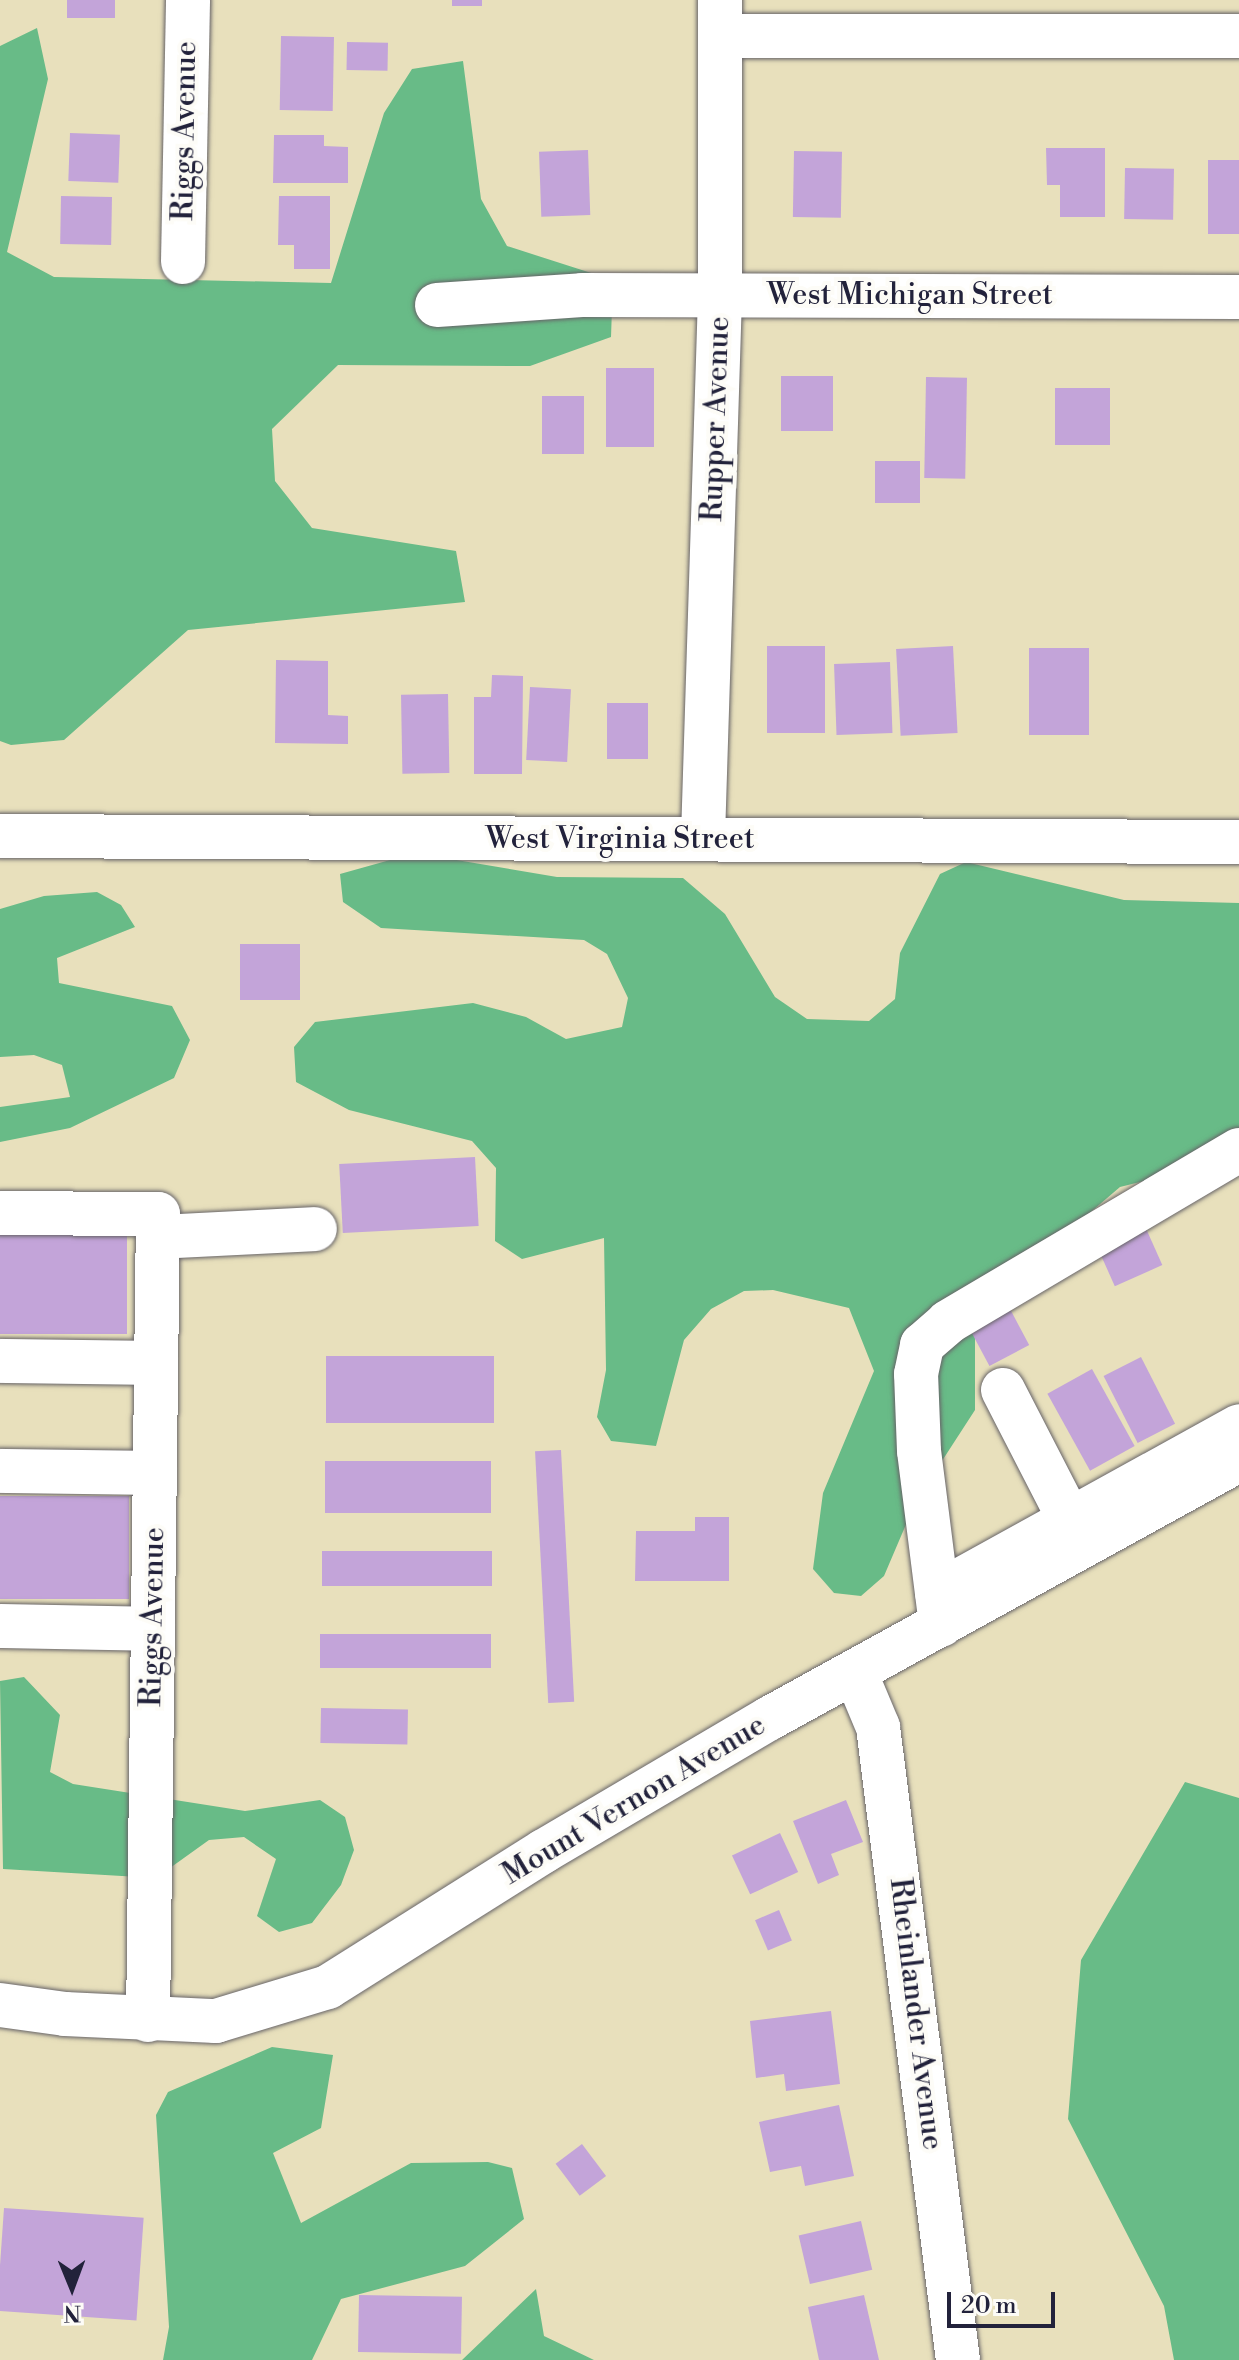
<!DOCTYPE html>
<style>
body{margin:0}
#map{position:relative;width:1239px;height:2360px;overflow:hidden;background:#e8e0bc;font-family:"Libre Bodoni",serif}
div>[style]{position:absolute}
.forest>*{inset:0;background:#68bb87}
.building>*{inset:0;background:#c3a4d9;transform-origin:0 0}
.roads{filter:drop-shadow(0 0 2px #676468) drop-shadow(0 0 2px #676468)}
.minor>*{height:44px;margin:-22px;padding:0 22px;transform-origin:22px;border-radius:22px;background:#fff}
.major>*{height:44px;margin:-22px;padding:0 22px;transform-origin:22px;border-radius:22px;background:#fff}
span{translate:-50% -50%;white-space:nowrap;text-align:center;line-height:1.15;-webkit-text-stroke:8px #fdfcf7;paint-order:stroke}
.street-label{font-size:30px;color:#22223b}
.north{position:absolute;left:32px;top:2248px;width:80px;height:80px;-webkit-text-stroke:6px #fdfcf7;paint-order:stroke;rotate:179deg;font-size:22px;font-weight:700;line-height:32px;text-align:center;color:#22223b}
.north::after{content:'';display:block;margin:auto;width:28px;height:36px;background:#22223b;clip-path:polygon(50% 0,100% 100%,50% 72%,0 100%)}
.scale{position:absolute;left:947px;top:2292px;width:108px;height:36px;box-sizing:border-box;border:4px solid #22223b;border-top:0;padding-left:10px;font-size:24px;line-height:28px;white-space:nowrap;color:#22223b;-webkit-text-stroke:6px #fdfcf7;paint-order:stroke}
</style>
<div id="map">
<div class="forest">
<div style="clip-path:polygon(37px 28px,48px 79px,7px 252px,54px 277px,331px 283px,384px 113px,412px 69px,463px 61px,481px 199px,507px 246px,613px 280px,611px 337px,530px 366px,338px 365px,272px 429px,275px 481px,312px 528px,456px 551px,465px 602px,188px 630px,64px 740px,11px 745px,0 741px,0 46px)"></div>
<div style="clip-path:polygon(415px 853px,557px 877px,683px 878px,725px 914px,775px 997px,807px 1019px,869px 1021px,895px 999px,900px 953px,940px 874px,966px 862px,1124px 900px,1239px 903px,1239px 1168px,1172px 1174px,1120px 1187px,1010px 1281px,975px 1339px,975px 1410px,916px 1501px,884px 1576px,861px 1596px,834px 1593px,813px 1569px,823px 1493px,874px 1371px,849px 1308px,773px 1290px,744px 1291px,711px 1309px,684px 1340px,656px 1446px,611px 1441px,597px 1417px,606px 1370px,604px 1238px,522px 1259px,495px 1241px,496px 1168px,472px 1141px,349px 1110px,296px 1082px,294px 1047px,315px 1022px,473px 1003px,526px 1017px,566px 1039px,622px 1027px,628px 998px,607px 954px,584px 940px,381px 928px,343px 902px,340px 874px)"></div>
<div style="clip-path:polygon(97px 892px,121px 905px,135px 927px,57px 958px,59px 983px,172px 1006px,190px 1040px,174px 1078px,70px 1128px,0 1142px,0 1107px,70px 1097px,62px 1065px,34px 1055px,0 1057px,0 909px,44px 896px)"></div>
<div style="clip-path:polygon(24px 1677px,60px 1715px,50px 1772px,73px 1784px,245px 1811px,320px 1800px,345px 1817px,354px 1850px,341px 1885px,312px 1923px,279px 1932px,257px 1916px,276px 1859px,244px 1837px,209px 1840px,156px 1878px,3px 1869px,0 1681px)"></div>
<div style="clip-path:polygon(1185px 1782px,1239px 1798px,1239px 2360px,1174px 2360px,1164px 2306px,1068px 2119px,1081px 1960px)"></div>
<div style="clip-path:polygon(272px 2047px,333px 2055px,321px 2128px,273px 2153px,301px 2223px,411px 2163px,488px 2162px,512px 2168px,524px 2219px,465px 2266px,341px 2299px,312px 2360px,163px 2360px,169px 2327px,156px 2115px,168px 2092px)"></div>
<div style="clip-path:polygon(536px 2289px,544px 2336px,594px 2360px,462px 2360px)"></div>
</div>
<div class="building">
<div style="left:67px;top:0;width:48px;height:18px"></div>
<div style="left:452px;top:0;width:30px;height:6px"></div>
<div style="left:281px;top:36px;width:53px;height:74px;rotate:1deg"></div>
<div style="left:347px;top:42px;width:41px;height:28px;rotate:1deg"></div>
<div style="left:70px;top:133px;width:50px;height:48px;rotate:2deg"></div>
<div style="clip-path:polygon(274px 135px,324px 135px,324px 146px,348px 147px,348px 183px,273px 183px)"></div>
<div style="clip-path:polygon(1046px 148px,1105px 148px,1105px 217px,1060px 217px,1060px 185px,1047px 185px)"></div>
<div style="left:588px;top:150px;width:65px;height:49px;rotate:88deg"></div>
<div style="left:794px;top:151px;width:48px;height:66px;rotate:1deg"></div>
<div style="left:1208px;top:160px;width:31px;height:74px"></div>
<div style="left:1125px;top:168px;width:49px;height:51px;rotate:1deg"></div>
<div style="left:61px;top:196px;width:51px;height:48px;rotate:1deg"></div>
<div style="clip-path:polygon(279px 196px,330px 196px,330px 269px,294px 269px,294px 245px,278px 245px)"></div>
<div style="left:606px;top:368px;width:48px;height:79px"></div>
<div style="left:781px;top:376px;width:52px;height:55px"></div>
<div style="left:926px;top:377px;width:41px;height:101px;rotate:1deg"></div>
<div style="left:1055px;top:388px;width:55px;height:57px"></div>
<div style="left:542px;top:396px;width:42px;height:58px"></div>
<div style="left:875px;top:461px;width:45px;height:42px"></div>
<div style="left:767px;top:646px;width:58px;height:87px"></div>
<div style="left:953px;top:646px;width:87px;height:57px;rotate:87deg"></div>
<div style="left:1089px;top:648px;width:87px;height:60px;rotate:90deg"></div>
<div style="clip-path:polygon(276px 660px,328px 661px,328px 715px,348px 716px,348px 744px,275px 743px)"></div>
<div style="left:890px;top:662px;width:71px;height:56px;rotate:88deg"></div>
<div style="clip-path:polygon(492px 675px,523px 676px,522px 774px,474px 774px,474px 697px,491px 697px)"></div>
<div style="left:530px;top:687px;width:41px;height:73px;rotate:3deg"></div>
<div style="left:448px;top:694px;width:79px;height:47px;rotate:89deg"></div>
<div style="left:607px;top:703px;width:41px;height:56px"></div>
<div style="left:240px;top:944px;width:60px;height:56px"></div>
<div style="left:475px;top:1157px;width:69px;height:136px;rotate:87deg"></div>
<div style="left:1144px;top:1224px;width:45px;height:52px;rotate:66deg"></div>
<div style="left:0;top:1232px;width:127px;height:102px"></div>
<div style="left:1009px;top:1307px;width:43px;height:45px;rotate:62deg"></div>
<div style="left:326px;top:1356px;width:168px;height:67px"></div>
<div style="left:1141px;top:1357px;width:75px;height:42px;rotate:63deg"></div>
<div style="left:1092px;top:1369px;width:88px;height:51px;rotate:61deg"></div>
<div style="left:561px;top:1450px;width:252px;height:26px;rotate:87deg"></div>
<div style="left:325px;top:1461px;width:166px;height:52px"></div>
<div style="left:0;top:1496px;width:129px;height:103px"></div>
<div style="clip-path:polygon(695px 1517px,729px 1517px,729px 1581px,635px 1581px,636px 1531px,695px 1531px)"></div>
<div style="left:322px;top:1551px;width:170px;height:35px"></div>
<div style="left:320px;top:1634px;width:171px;height:34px"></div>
<div style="left:321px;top:1708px;width:87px;height:35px;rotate:1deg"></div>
<div style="clip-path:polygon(846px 1800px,863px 1842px,831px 1854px,839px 1875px,818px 1884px,793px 1821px)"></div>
<div style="left:780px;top:1833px;width:43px;height:53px;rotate:65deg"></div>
<div style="left:779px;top:1910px;width:33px;height:26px;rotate:67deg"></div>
<div style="clip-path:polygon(831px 2011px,840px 2084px,786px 2091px,784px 2074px,756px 2078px,750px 2021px)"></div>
<div style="clip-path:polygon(839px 2105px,854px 2176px,805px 2186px,801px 2166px,770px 2172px,759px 2122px)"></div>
<div style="left:582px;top:2144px;width:40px;height:33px;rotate:53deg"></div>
<div style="left:4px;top:2208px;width:140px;height:103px;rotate:4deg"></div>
<div style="left:861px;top:2221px;width:50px;height:64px;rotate:77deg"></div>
<div style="left:359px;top:2295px;width:103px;height:57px;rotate:1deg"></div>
<div style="clip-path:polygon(864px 2295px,879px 2360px,819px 2360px,808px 2307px)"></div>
</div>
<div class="roads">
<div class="minor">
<div style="left:721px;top:36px;width:518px"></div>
<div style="left:183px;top:262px;width:262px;rotate:-88.9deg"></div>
<div style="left:437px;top:305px;width:145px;rotate:-3.9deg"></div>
<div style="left:582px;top:295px;width:657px;rotate:0.17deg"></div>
<div style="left:0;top:836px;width:1239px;rotate:0.28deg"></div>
<div style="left:703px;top:837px;width:542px;rotate:-88.2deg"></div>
<div style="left:720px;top:295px;width:295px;rotate:-90deg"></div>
<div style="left:0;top:1213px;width:158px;rotate:0.4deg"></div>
<div style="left:158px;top:1214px;width:806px;rotate:90.71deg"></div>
<div style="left:158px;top:1237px;width:157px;rotate:-2.9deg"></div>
<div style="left:0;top:1361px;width:156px;rotate:0.7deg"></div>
<div style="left:1003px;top:1390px;width:173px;rotate:62.8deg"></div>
<div style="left:0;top:1471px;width:155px;rotate:0.7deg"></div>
<div style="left:937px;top:1593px;width:345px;rotate:-28.9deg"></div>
<div style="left:941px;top:1625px;width:175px;rotate:-97.2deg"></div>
<div style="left:919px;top:1451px;width:77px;rotate:-92.2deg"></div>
<div style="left:916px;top:1374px;width:30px;rotate:-78deg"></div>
<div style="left:922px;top:1345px;width:35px;rotate:-41deg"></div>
<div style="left:948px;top:1322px;width:338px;rotate:-30.6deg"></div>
<div style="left:0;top:1626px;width:153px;rotate:1.1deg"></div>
<div style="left:855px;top:1672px;width:60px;rotate:67.3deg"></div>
<div style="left:878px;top:1727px;width:638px;rotate:82.8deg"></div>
</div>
<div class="major">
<div style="left:0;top:2005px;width:66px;rotate:7.9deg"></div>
<div style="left:65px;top:2014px;width:151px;rotate:2.7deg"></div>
<div style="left:216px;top:2021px;width:117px;rotate:-16.9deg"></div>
<div style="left:328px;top:1987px;width:255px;rotate:-32.2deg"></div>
<div style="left:544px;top:1851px;width:262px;rotate:-30.5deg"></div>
<div style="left:770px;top:1718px;width:535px;rotate:-28.82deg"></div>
</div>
</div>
<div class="street-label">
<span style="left:185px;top:131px;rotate:-89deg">Riggs Avenue</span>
<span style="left:910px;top:295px">West Michigan Street</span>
<span style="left:716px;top:419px;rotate:-88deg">Rupper Avenue</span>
<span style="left:620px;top:839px">West Virginia Street</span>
<span style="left:153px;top:1617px;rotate:-89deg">Riggs Avenue</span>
<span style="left:634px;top:1800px;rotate:-31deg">Mount Vernon Avenue</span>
<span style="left:916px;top:2014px;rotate:83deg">Rheinlander Avenue</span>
</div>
<div class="north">N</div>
<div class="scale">20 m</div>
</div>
